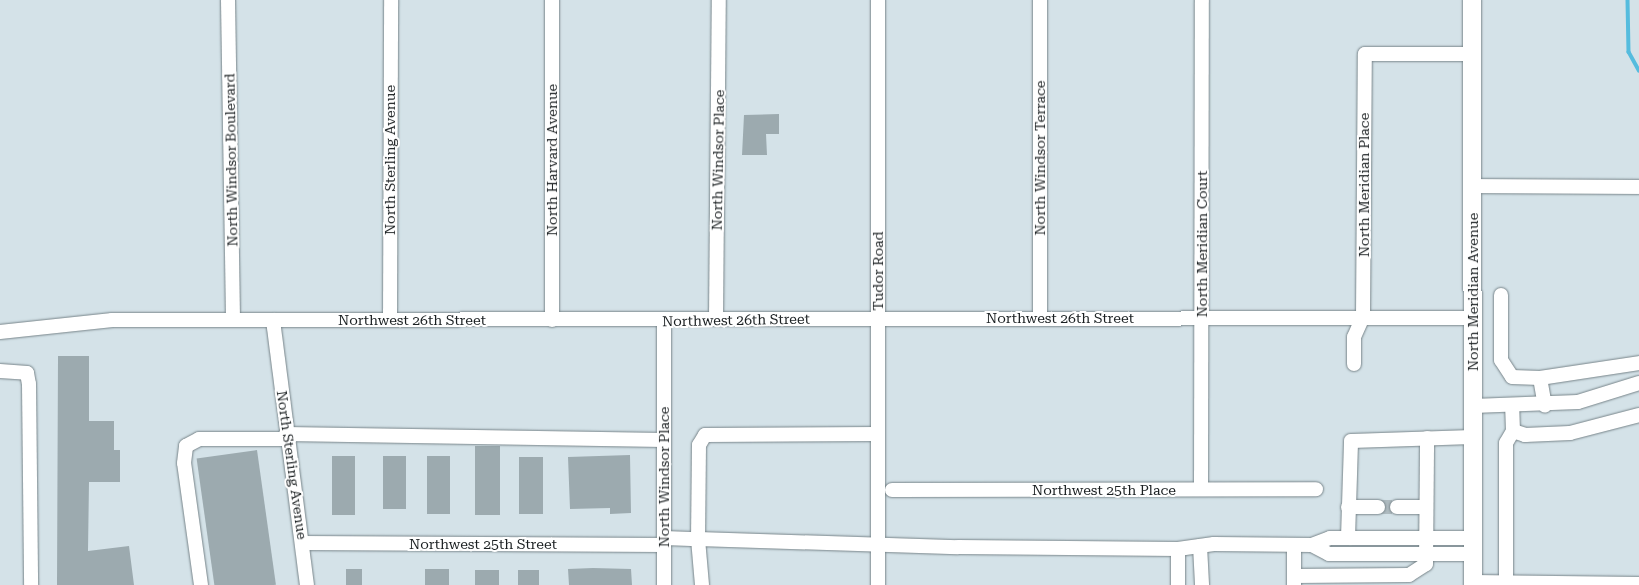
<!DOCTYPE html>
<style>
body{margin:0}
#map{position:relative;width:1639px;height:585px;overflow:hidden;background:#d4e2e8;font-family:"Roboto Serif",serif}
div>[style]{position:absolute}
.stream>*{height:3.5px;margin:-1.75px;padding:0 1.75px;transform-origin:1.75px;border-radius:1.75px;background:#55bcde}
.building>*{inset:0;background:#9caaaf;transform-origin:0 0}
.minor-tunnel>*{height:14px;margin-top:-7px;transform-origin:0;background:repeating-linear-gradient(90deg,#afbbc0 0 14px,transparent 0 21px)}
.roads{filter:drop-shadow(0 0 1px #778489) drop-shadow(0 0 1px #778489)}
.minor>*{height:14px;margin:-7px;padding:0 7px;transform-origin:7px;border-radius:7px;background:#fff}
.major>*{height:18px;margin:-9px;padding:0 9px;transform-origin:9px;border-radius:9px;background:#fff}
span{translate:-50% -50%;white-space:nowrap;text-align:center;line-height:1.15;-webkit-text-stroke:4px #fff;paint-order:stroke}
.street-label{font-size:14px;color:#1a1f21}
</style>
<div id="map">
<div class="stream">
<div style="left:1628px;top:0;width:52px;rotate:88.9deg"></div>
<div style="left:1629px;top:52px;width:21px;rotate:61deg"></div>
</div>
<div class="building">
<div style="clip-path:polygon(779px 114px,779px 134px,766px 134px,767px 155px,742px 155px,744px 115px)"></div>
<div style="clip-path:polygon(58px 356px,89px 356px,89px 421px,114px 421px,114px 450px,120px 450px,120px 482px,89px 482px,88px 551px,129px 546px,134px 585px,57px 585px)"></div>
<div style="left:475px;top:446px;width:25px;height:69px"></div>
<div style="left:257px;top:450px;width:136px;height:61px;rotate:82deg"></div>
<div style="clip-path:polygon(630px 455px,631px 513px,610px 514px,610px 508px,570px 509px,568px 457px)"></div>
<div style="left:332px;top:456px;width:23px;height:59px"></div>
<div style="left:383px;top:456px;width:23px;height:53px"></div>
<div style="left:427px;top:456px;width:23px;height:58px"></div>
<div style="left:519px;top:457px;width:24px;height:57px"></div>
<div style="clip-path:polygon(593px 568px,631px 569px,632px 585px,569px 585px,568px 569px)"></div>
<div style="left:346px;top:569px;width:16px;height:16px"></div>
<div style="left:449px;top:569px;width:16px;height:24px;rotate:90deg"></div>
<div style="left:499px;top:570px;width:15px;height:24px;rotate:90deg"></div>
<div style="left:518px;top:570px;width:21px;height:15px"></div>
</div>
<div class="minor-tunnel">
<div style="left:1378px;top:507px;width:19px"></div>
</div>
<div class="roads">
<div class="minor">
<div style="left:228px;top:0;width:320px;rotate:89.1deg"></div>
<div style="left:1040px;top:0;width:317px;rotate:90deg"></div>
<div style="left:1472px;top:186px;width:167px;rotate:0.3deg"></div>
<div style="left:1501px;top:295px;width:65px;rotate:90deg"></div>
<div style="left:1501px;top:360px;width:20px;rotate:57deg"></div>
<div style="left:1512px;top:377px;width:28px;rotate:2deg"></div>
<div style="left:1540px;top:378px;width:100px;rotate:-8.6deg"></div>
<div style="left:716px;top:319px;width:319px;rotate:-89.5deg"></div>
<div style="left:273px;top:320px;width:267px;rotate:82.7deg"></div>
<div style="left:390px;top:320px;width:320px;rotate:-89.8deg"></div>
<div style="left:552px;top:320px;width:320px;rotate:-90deg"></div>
<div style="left:664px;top:321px;width:264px;rotate:90deg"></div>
<div style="left:0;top:332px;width:113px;rotate:-6.1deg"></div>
<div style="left:112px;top:320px;width:1361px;rotate:-0.08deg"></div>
<div style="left:1354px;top:364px;width:27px;rotate:-90deg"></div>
<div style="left:1354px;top:337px;width:22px;rotate:-66deg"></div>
<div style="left:1363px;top:317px;width:263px;rotate:-89.6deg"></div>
<div style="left:1365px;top:54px;width:107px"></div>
<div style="left:0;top:371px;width:27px;rotate:4deg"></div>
<div style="left:27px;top:373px;width:11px;rotate:80deg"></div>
<div style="left:29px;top:384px;width:201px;rotate:89.4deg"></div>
<div style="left:1540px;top:378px;width:28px;rotate:80deg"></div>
<div style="left:1473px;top:406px;width:105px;rotate:-2.2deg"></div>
<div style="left:1578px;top:402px;width:64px;rotate:-17.3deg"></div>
<div style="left:1513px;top:431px;width:13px;rotate:18deg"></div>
<div style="left:1525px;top:435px;width:45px;rotate:-2.5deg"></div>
<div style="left:1570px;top:433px;width:71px;rotate:-14.6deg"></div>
<div style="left:286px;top:434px;width:378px;rotate:0.9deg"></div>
<div style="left:877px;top:434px;width:172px;rotate:179.7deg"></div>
<div style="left:705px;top:435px;width:12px;rotate:121deg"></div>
<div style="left:699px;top:445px;width:94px;rotate:90.6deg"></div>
<div style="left:698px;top:539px;width:260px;rotate:1.8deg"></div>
<div style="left:958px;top:547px;width:220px;rotate:0.5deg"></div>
<div style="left:1178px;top:549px;width:36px;rotate:-8deg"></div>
<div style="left:1214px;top:544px;width:98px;rotate:0.6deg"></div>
<div style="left:1201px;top:488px;width:488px;rotate:-89.9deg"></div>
<div style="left:892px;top:490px;width:424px;rotate:-0.1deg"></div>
<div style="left:1348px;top:507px;width:30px"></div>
<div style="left:1397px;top:507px;width:29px"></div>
<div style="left:664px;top:538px;width:34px;rotate:2deg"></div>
<div style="left:698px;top:539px;width:46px;rotate:85deg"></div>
<div style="left:1348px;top:538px;width:97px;rotate:-88.2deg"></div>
<div style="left:1351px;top:441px;width:122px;rotate:-1.9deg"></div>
<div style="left:1473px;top:538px;width:143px;rotate:180deg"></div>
<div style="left:1330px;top:538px;width:19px;rotate:159deg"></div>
<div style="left:1312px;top:545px;width:19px;rotate:28deg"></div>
<div style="left:1329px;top:554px;width:144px"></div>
<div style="left:302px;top:543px;width:362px;rotate:0.3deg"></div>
<div style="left:1294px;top:545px;width:40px;rotate:90deg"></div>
<div style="left:1200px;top:546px;width:39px;rotate:87deg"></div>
<div style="left:1178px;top:549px;width:36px;rotate:90deg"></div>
<div style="left:1294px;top:576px;width:115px;rotate:-0.5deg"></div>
<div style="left:1409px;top:575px;width:20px;rotate:-33deg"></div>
<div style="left:1426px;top:564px;width:126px;rotate:-89.5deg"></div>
<div style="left:1473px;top:582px;width:166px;rotate:0.7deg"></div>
<div style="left:1506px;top:582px;width:139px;rotate:-90deg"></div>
<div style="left:1506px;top:443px;width:14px;rotate:-60deg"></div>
<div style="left:1513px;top:431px;width:25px;rotate:-92deg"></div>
<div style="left:201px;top:585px;width:123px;rotate:-97.9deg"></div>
<div style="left:184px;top:463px;width:17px;rotate:-83deg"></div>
<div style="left:186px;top:446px;width:15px;rotate:-28deg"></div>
<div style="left:199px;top:439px;width:88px"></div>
<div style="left:878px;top:585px;width:585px;rotate:-90deg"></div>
</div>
<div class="major">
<div style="left:1472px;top:0;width:585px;rotate:89.9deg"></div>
</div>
</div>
<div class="street-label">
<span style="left:1040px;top:158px;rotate:-90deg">North Windsor Terrace</span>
<span style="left:231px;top:160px;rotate:-91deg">North Windsor Boulevard</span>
<span style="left:390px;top:160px;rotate:-90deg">North Sterling Avenue</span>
<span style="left:552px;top:160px;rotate:-90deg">North Harvard Avenue</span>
<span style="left:718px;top:160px;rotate:-89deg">North Windsor Place</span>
<span style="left:1364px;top:185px;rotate:-90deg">North Meridian Place</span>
<span style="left:1202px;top:244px;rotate:-90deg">North Meridian Court</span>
<span style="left:878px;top:271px;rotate:-90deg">Tudor Road</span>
<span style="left:1473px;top:292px;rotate:-90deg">North Meridian Avenue</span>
<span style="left:1060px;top:318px">Northwest 26th Street</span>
<span style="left:412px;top:320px">Northwest 26th Street</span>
<span style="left:736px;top:320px;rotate:-1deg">Northwest 26th Street</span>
<span style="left:292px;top:465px;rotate:82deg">North Sterling Avenue</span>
<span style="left:664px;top:477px;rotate:-90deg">North Windsor Place</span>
<span style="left:1104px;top:490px">Northwest 25th Place</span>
<span style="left:483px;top:544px">Northwest 25th Street</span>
</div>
</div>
